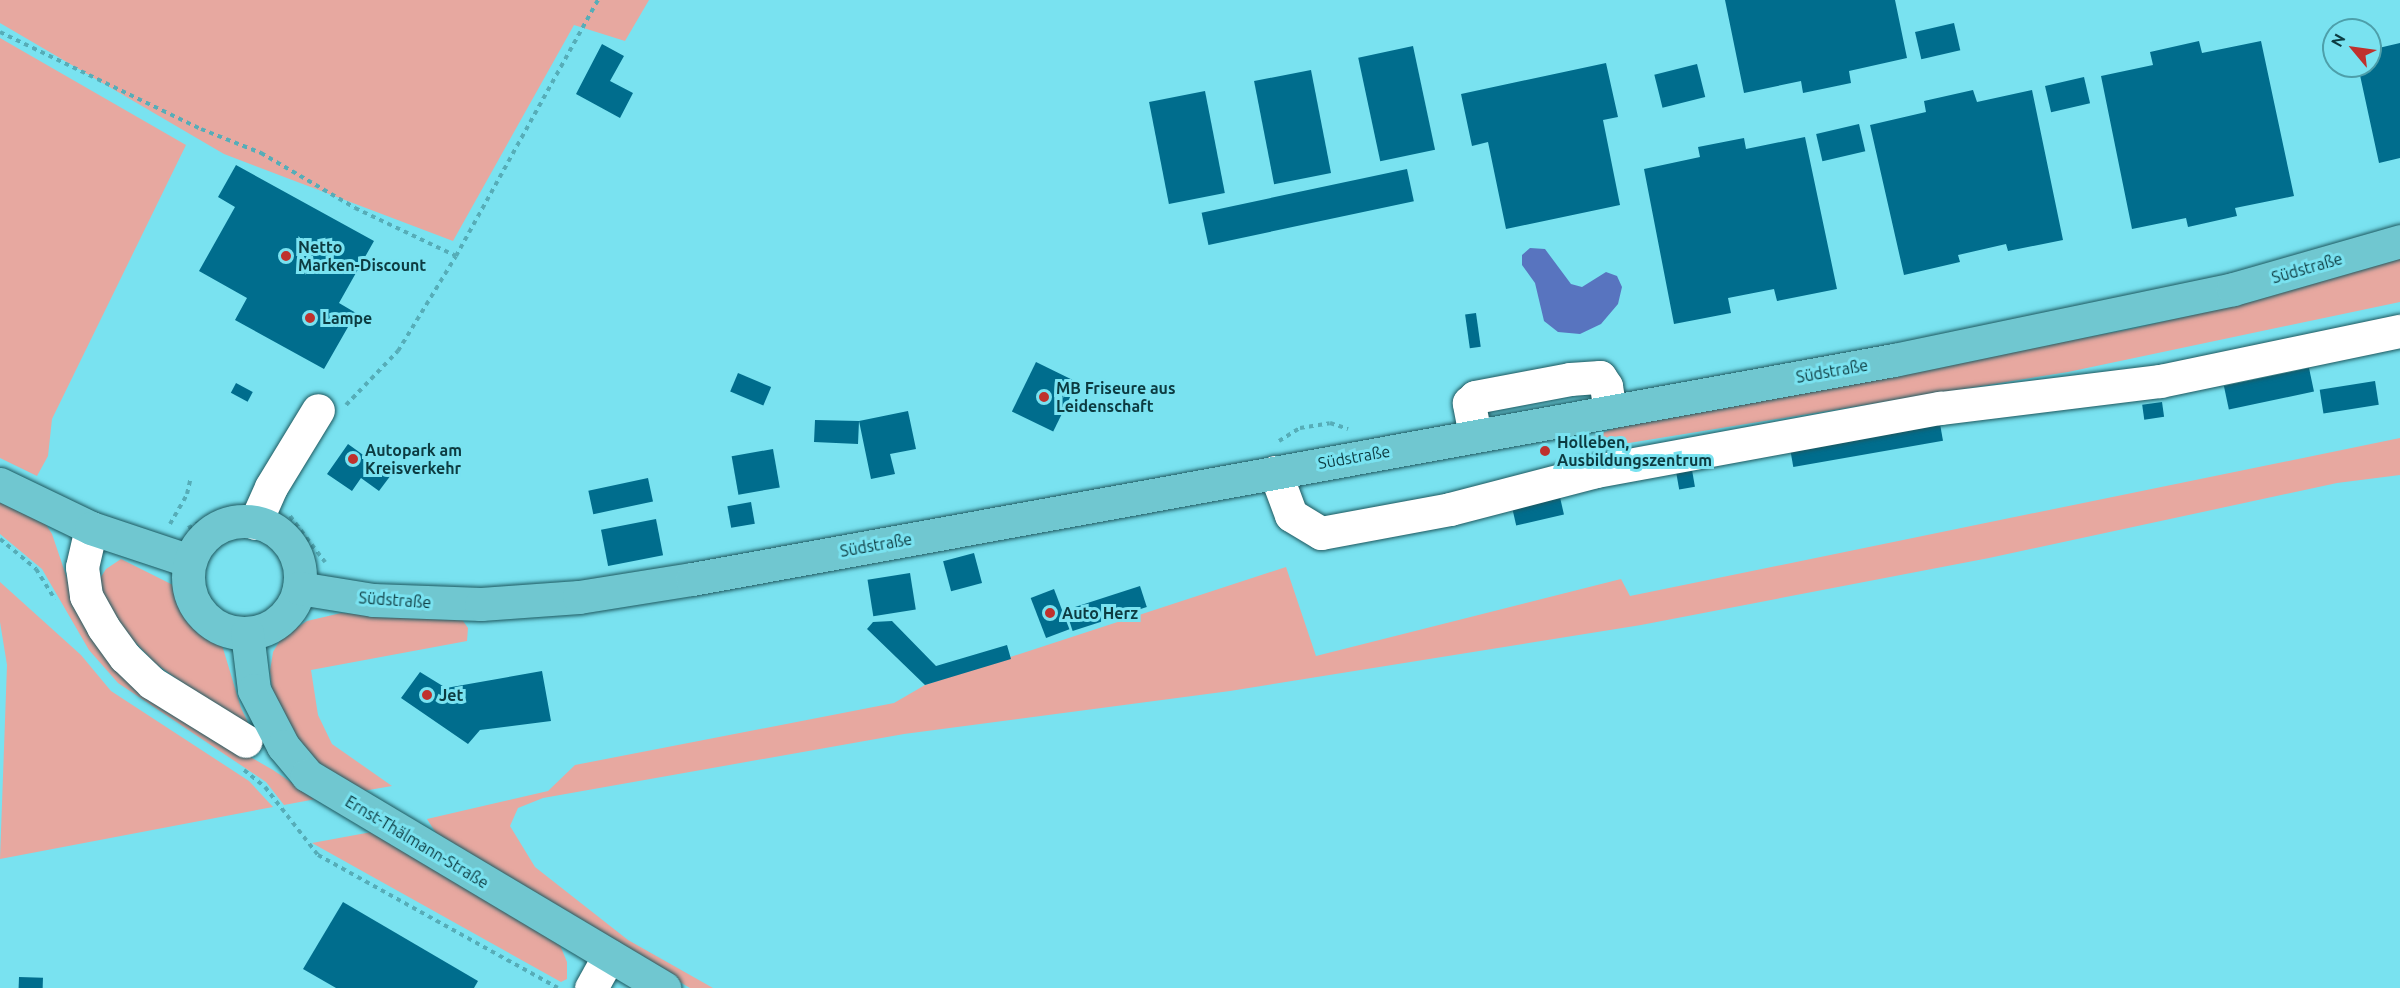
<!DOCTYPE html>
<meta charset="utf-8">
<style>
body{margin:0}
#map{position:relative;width:2400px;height:988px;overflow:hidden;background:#79e2f0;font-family:Ubuntu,sans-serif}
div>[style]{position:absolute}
.green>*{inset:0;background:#e7a8a0}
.water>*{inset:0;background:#5874bf}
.building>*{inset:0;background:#006d8d;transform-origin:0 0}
.path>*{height:4px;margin-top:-2px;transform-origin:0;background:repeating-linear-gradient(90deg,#56adb8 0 4.5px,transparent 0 9px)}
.roads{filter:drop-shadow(0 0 2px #1d575e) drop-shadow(0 0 2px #1d575e)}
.minor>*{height:33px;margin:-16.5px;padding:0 16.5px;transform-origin:16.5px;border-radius:16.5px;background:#fff}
.major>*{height:33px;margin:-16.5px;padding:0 16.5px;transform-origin:16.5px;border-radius:16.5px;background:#70c7d0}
.major>.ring{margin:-16.5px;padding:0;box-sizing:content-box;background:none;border:33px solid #70c7d0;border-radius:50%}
.dots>*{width:16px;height:16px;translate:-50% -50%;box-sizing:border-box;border:3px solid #79e2f0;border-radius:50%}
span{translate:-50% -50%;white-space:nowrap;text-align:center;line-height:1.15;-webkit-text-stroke:6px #79e2f0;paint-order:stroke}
.poi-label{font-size:16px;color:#0c3b41;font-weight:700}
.left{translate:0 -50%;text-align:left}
.street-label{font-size:16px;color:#0c3b41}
.north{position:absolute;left:2322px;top:18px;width:60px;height:60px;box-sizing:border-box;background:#79e2f0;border:2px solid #4d9faa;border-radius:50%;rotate:299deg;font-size:16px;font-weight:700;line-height:24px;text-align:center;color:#0c3b41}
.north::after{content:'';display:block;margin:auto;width:21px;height:27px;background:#bf312d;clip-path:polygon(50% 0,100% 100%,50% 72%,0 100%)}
</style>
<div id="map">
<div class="green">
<div style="clip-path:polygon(0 0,649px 0,625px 41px,574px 25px,453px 241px,224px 154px,0 23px)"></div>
<div style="clip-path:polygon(0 38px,186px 145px,52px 419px,48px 456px,37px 476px,0 458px)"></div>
<div style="clip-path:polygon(2400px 257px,2400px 302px,2068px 372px,1592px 449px,1591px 437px,1637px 420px,2131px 329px,2250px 301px)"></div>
<div style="clip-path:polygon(2400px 438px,2400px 475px,2337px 483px,1989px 558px,1641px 625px,1230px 691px,904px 734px,543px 798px,518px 808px,510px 826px,535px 867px,628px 940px,713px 988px,690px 988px,441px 841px,427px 819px,548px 791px,575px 765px,894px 703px,925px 685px,1286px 567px,1316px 656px,1621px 579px,1630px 596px)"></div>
<div style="clip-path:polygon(0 500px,45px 523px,52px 534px,73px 596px,165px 708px,273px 770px,316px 799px,284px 805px,266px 782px,118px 683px,89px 650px,42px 569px,0 534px)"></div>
<div style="clip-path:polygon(121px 559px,175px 586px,197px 625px,222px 645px,241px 708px,253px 733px,156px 664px,129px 636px,100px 592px,99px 580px,106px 569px)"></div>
<div style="clip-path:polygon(0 582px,81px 655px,111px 691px,249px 781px,273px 807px,0 859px,7px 665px,0 622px)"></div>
<div style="clip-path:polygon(341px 613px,461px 618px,468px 628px,467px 641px,311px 670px,318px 715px,332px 744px,392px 786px,357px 792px,313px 760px,297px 741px,272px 690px,270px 671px,273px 652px,282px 637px,307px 621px)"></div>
<div style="clip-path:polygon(377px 831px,560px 945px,567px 962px,567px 979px,561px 982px,312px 843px)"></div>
</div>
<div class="water">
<div style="clip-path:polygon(1530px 248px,1545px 249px,1571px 284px,1582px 287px,1606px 272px,1617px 276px,1622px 287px,1618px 304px,1601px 324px,1580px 334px,1558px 332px,1544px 321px,1535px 283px,1522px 265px,1522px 255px)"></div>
</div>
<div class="building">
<div style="clip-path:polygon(1725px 0,1895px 0,1907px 58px,1849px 71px,1851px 83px,1803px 93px,1801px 81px,1744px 93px)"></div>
<div style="left:1954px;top:23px;width:28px;height:40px;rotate:77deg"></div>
<div style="clip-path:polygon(2199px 41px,2202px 53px,2261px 41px,2294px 196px,2235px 208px,2237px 216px,2188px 227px,2186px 218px,2132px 229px,2101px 76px,2153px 65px,2150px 52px)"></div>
<div style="clip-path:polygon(2400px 43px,2400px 158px,2379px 163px,2358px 66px,2370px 66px,2370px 50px)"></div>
<div style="clip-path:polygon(602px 44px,624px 56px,610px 81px,633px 93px,620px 118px,576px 94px)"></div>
<div style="left:1413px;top:46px;width:106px;height:56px;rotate:78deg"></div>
<div style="clip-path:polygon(1606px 63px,1618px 117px,1603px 120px,1620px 205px,1506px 229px,1488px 142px,1472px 146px,1461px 94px)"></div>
<div style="left:1697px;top:64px;width:34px;height:44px;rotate:76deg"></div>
<div style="left:1311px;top:70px;width:105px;height:58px;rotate:79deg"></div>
<div style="left:2084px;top:77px;width:27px;height:40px;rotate:77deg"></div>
<div style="clip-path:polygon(1973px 90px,1977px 102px,2032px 90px,2063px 240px,2008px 251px,2006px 244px,1958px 255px,1960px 262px,1904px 275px,1870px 125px,1926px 112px,1924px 101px)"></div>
<div style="left:1205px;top:91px;width:104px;height:57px;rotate:79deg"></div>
<div style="left:1859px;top:124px;width:28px;height:44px;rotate:77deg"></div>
<div style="clip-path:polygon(1805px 137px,1837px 289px,1777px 301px,1774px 289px,1728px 298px,1731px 313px,1674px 324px,1644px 169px,1700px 157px,1698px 147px,1744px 138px,1746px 149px)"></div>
<div style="clip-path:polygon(236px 165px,374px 241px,339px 303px,356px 313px,324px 369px,235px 320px,247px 298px,199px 271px,235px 207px,218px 197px)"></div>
<div style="left:1407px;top:169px;width:33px;height:210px;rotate:78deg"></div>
<div style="left:1476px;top:313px;width:34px;height:11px;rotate:82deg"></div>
<div style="left:1036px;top:362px;width:46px;height:55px;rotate:26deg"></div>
<div style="left:2309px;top:368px;width:24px;height:87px;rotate:78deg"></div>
<div style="left:738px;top:373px;width:36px;height:20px;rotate:23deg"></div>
<div style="left:2375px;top:381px;width:24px;height:56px;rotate:81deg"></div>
<div style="left:236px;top:383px;width:19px;height:11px;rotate:28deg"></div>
<div style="left:2162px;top:402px;width:15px;height:20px;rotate:82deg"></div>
<div style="clip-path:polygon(908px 411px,916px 449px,890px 454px,895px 474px,871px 479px,859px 421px,858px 444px,814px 442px,815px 420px,859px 421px)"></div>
<div style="left:1939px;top:418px;width:23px;height:152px;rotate:80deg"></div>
<div style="clip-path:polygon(348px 444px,391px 475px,379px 491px,361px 478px,352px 491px,327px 474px)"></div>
<div style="left:773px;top:449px;width:39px;height:42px;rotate:80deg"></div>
<div style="left:1692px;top:470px;width:17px;height:16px;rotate:80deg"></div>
<div style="left:648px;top:478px;width:24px;height:61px;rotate:78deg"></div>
<div style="left:1559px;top:493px;width:22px;height:49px;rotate:77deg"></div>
<div style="left:751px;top:502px;width:22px;height:24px;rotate:80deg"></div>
<div style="left:656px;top:519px;width:37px;height:56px;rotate:79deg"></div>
<div style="left:974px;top:553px;width:31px;height:32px;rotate:75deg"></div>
<div style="left:910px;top:573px;width:37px;height:43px;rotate:81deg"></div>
<div style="left:1140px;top:586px;width:22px;height:78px;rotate:72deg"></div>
<div style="left:1054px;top:589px;width:43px;height:25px;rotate:69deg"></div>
<div style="clip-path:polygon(892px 621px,936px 666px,1007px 645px,1011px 659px,925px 685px,867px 629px,873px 622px)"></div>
<div style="clip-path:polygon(542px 671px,551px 721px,480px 730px,468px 744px,401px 698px,420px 672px,446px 688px)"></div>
<div style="clip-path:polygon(343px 902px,478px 981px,474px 988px,336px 988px,303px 969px)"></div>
<div style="left:19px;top:977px;width:24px;height:11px;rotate:2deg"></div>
</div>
<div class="path">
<div style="left:0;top:32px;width:223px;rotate:25.8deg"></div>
<div style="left:201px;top:129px;width:65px;rotate:21.8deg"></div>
<div style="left:261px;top:153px;width:109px;rotate:30.3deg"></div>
<div style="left:355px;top:208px;width:112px;rotate:25.4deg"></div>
<div style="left:346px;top:405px;width:75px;rotate:-46.1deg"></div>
<div style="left:398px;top:351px;width:111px;rotate:-58.6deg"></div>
<div style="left:456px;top:256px;width:293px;rotate:-61deg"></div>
<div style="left:1279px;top:441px;width:25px;rotate:-32deg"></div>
<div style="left:1300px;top:428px;width:30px;rotate:-9deg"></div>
<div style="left:1330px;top:423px;width:19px;rotate:18deg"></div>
<div style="left:290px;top:516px;width:58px;rotate:52.7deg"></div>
<div style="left:170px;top:524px;width:34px;rotate:-60deg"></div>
<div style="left:187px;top:494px;width:17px;rotate:-77deg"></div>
<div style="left:188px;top:528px;width:46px;rotate:-26deg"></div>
<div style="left:0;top:539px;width:47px;rotate:39.8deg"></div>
<div style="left:36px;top:569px;width:36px;rotate:58deg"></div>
<div style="left:244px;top:770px;width:27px;rotate:39deg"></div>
<div style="left:265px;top:787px;width:86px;rotate:52.1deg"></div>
<div style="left:318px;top:855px;width:274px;rotate:29deg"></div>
</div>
<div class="roads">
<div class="minor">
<div style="left:1475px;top:435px;width:33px;rotate:-101deg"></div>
<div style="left:1469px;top:403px;width:8px;rotate:-45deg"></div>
<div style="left:1475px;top:397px;width:97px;rotate:-10.7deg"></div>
<div style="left:1570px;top:379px;width:30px;rotate:-4deg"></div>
<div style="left:1600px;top:377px;width:11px;rotate:56deg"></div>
<div style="left:1606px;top:386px;width:25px;rotate:81deg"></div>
<div style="left:1275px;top:472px;width:46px;rotate:69.6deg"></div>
<div style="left:1291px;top:515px;width:35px;rotate:31deg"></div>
<div style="left:1321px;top:533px;width:131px;rotate:-10.5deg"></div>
<div style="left:1450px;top:509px;width:151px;rotate:-14.6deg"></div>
<div style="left:1596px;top:471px;width:350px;rotate:-10.4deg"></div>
<div style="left:1940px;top:408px;width:222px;rotate:-7deg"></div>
<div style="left:2160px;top:381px;width:245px;rotate:-11.8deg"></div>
<div style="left:255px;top:523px;width:39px;rotate:-66deg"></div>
<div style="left:271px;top:487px;width:90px;rotate:-58.6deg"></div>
<div style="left:91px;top:528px;width:40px;rotate:103deg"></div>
<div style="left:82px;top:567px;width:29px;rotate:82deg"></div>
<div style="left:86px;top:596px;width:35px;rotate:61deg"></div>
<div style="left:103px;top:627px;width:37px;rotate:54deg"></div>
<div style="left:125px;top:657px;width:37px;rotate:44deg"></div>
<div style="left:152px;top:683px;width:110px;rotate:31.7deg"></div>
<div style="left:591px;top:988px;width:37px;rotate:-61deg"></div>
</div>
<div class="major">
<div style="left:0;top:484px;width:101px;rotate:25.8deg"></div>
<div style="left:91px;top:528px;width:104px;rotate:18.4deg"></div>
<div class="ring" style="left:188px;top:521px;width:79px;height:79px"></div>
<div style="left:299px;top:588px;width:75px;rotate:9.2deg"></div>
<div style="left:373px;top:600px;width:108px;rotate:2.1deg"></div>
<div style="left:481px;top:604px;width:98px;rotate:-4.1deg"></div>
<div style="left:579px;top:597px;width:114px;rotate:-9.1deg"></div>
<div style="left:692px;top:579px;width:1222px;rotate:-10.33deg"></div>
<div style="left:1894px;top:360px;width:346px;rotate:-11.8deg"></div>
<div style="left:2233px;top:289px;width:174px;rotate:-16deg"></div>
<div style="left:247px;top:633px;width:57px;rotate:83deg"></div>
<div style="left:254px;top:690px;width:63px;rotate:62.6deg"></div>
<div style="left:283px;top:746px;width:38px;rotate:50deg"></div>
<div style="left:307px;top:775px;width:416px;rotate:30.8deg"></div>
</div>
</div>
<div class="dots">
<div style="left:286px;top:256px;background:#bf312d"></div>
<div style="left:310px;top:318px;background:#bf312d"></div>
<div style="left:1044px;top:397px;background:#bf312d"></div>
<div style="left:1545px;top:451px;background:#bf312d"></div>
<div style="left:353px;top:459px;background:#bf312d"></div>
<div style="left:1050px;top:613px;background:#bf312d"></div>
<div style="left:427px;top:695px;background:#bf312d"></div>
</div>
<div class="poi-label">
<span class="left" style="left:298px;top:256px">Netto<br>Marken-Discount</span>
<span class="left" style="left:322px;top:318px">Lampe</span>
<span class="left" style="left:1056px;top:397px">MB Friseure aus<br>Leidenschaft</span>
<span class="left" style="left:1557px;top:451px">Holleben,<br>Ausbildungszentrum</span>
<span class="left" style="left:365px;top:459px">Autopark am<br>Kreisverkehr</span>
<span class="left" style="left:1062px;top:613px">Auto Herz</span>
<span class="left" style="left:439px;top:695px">Jet</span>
</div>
<div class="street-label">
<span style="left:2307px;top:268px;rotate:-16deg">Südstraße</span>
<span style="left:1832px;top:371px;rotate:-10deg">Südstraße</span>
<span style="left:1354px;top:457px;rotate:-10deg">Südstraße</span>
<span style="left:876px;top:545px;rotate:-10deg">Südstraße</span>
<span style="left:395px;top:600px;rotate:4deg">Südstraße</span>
<span style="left:417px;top:842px;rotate:31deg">Ernst-Thälmann-Straße</span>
</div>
<div class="north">N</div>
</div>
